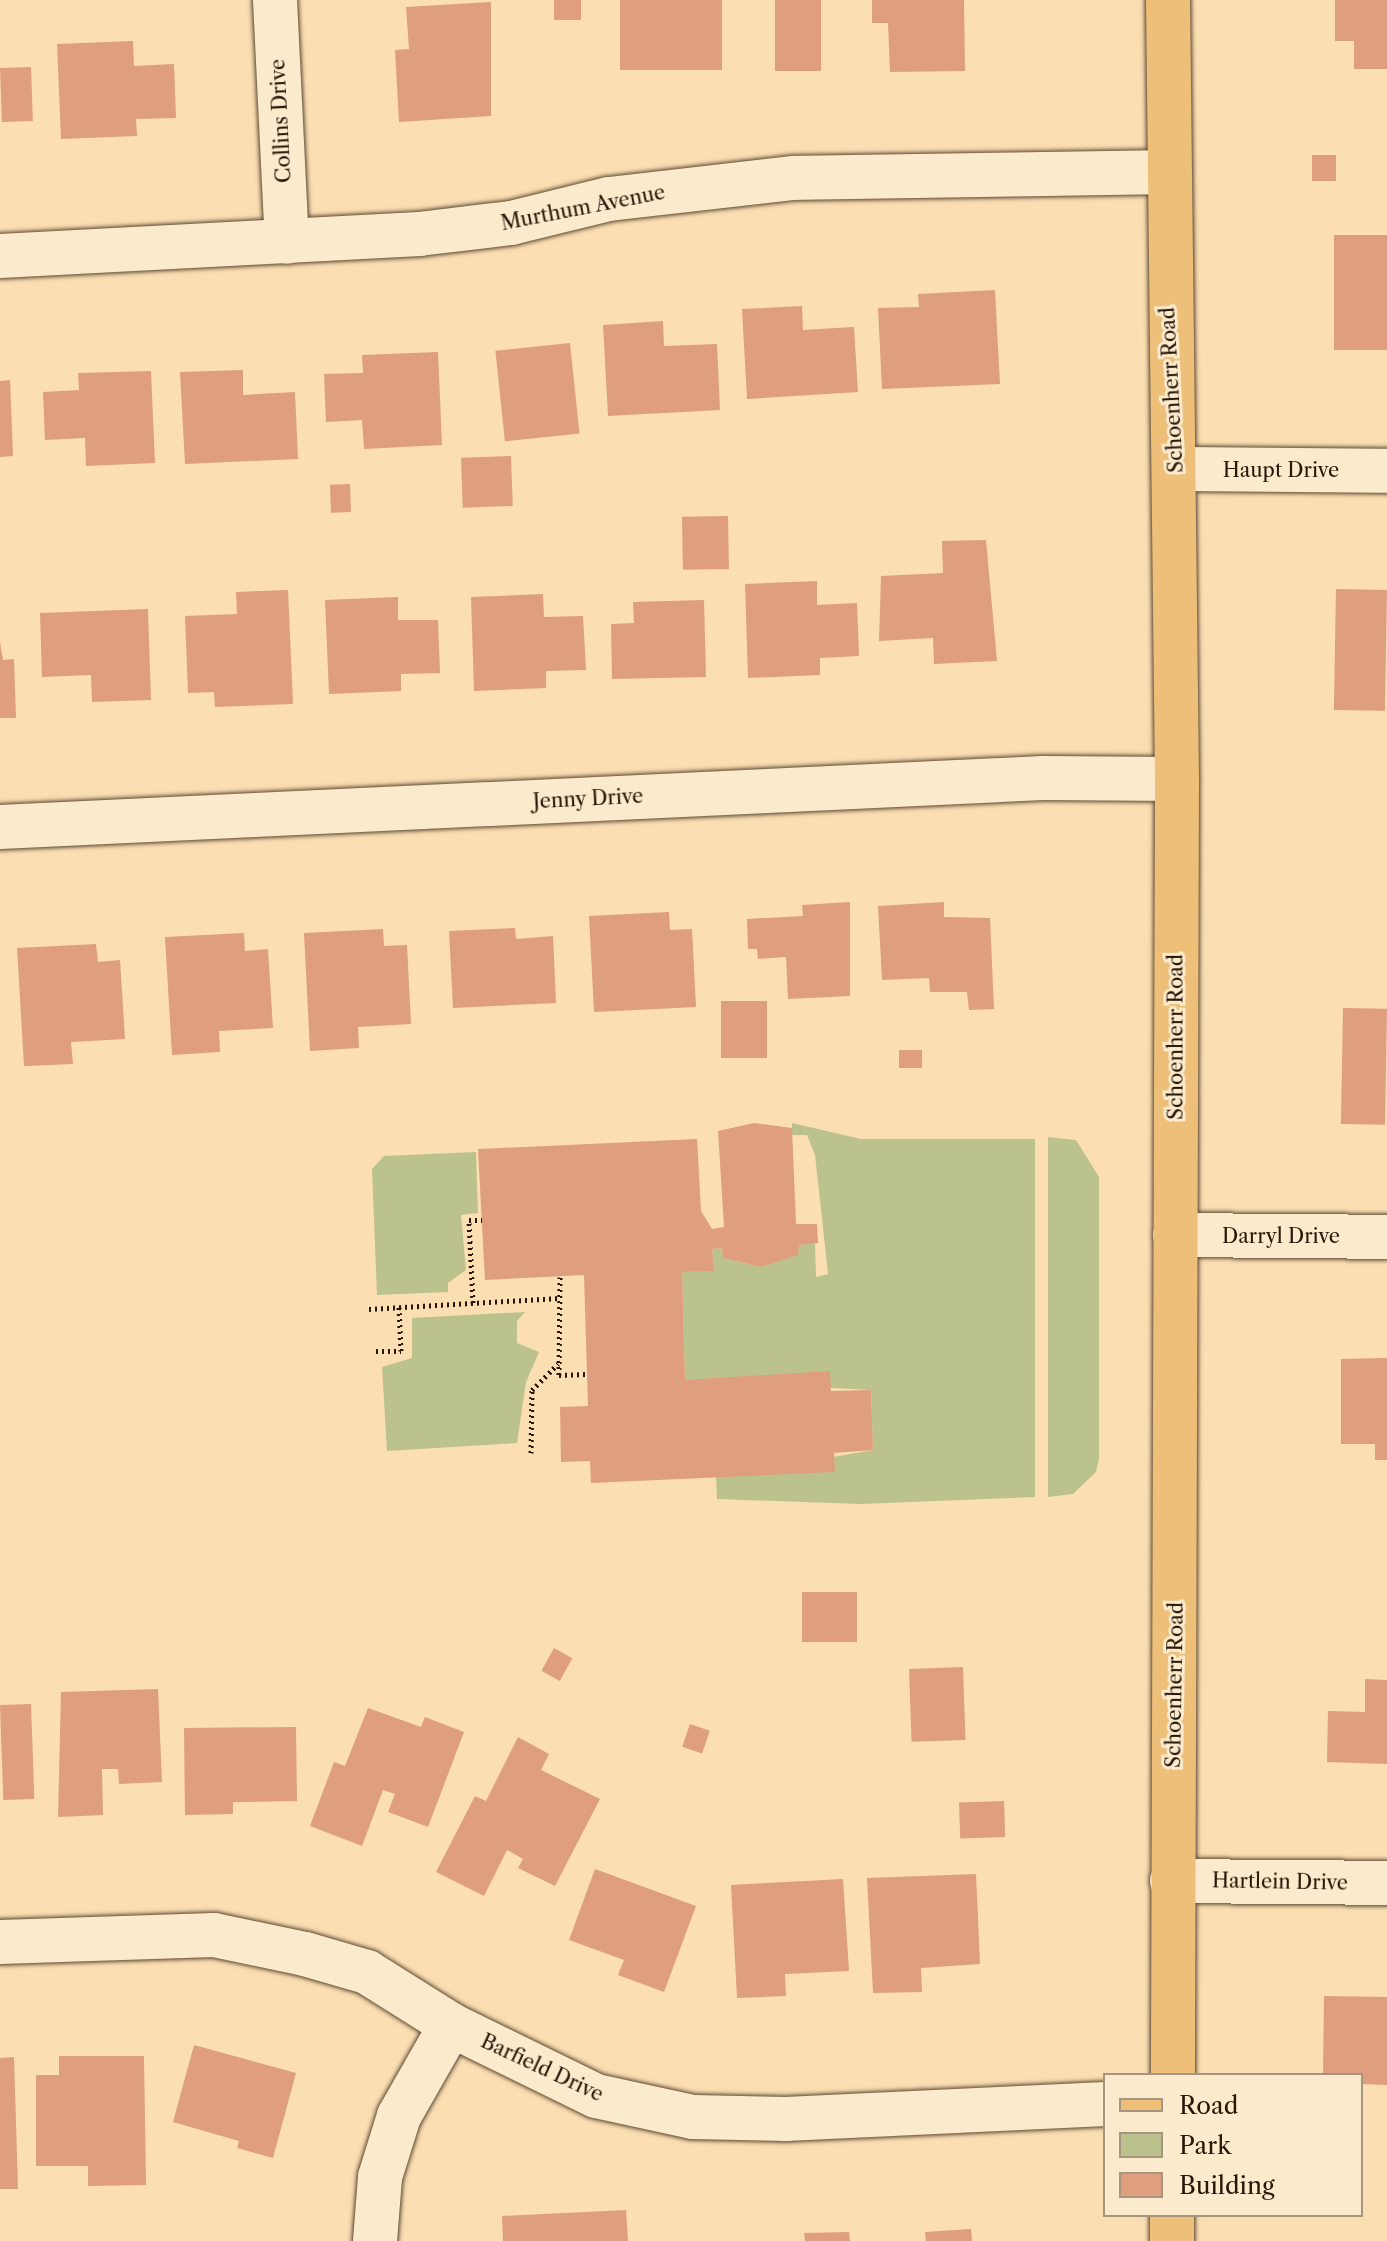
<!DOCTYPE html>
<style>
body{margin:0}
#map{position:relative;width:1387px;height:2241px;overflow:hidden;background:#fbdeb2;font-family:"Libre Caslon Text",serif}
div>[style]{position:absolute}
.green>*{inset:0;background:#bcc28e}
.building>*{inset:0;background:#df9e7d;transform-origin:0 0}
.path>*{height:5px;margin-top:-2.5px;transform-origin:0;background:repeating-linear-gradient(90deg,#281809 0 2px,transparent 0 6px)}
.roads{filter:drop-shadow(0 0 2px #5d4a33) drop-shadow(0 0 2px #5d4a33)}
.minor>*{height:44px;margin:-22px;padding:0 22px;transform-origin:22px;border-radius:22px;background:#fceacd}
.major>*{height:44px;margin:-22px;padding:0 22px;transform-origin:22px;border-radius:22px;background:#eebf79}
span{translate:-50% -50%;white-space:nowrap;text-align:center;line-height:1.15;-webkit-text-stroke:6px #fceacd;paint-order:stroke}
.street-label{font-size:20px;color:#281809}
.legend{position:absolute;left:1103px;top:2073px;width:260px;height:144px;box-sizing:border-box;background:#fceacd;border:2px solid #a7967f;margin:0;padding:10px 14px;list-style:none;font-size:24px;color:#281809}
.legend li{display:flex;align-items:center;gap:16px;height:40px}
.legend b{width:40px;border:2px solid #a7967f}
</style>
<div id="map">
<div class="green">
<div style="clip-path:polygon(792px 1123px,861px 1139px,1035px 1139px,1035px 1497px,860px 1504px,717px 1499px,716px 1477px,873px 1450px,871px 1390px,685px 1380px,682px 1272px,713px 1270px,712px 1249px,722px 1248px,723px 1258px,761px 1267px,799px 1245px,815px 1243px,816px 1277px,828px 1274px,815px 1155px,807px 1135px,792px 1135px)"></div>
<div style="clip-path:polygon(1048px 1137px,1076px 1140px,1099px 1177px,1099px 1458px,1096px 1472px,1073px 1494px,1048px 1497px)"></div>
<div style="clip-path:polygon(476px 1152px,478px 1213px,461px 1215px,466px 1270px,448px 1283px,448px 1292px,377px 1295px,372px 1169px,384px 1156px)"></div>
<div style="clip-path:polygon(525px 1312px,517px 1321px,517px 1343px,539px 1352px,526px 1382px,517px 1443px,387px 1451px,382px 1367px,412px 1358px,412px 1318px)"></div>
</div>
<div class="building">
<div style="left:554px;top:0;width:27px;height:20px"></div>
<div style="left:620px;top:0;width:102px;height:70px"></div>
<div style="left:775px;top:0;width:46px;height:71px"></div>
<div style="clip-path:polygon(872px 0,964px 0,965px 71px,890px 72px,888px 23px,872px 23px)"></div>
<div style="clip-path:polygon(1335px 0,1387px 0,1387px 69px,1354px 69px,1354px 41px,1335px 41px)"></div>
<div style="clip-path:polygon(491px 2px,491px 116px,399px 122px,395px 50px,409px 49px,406px 7px)"></div>
<div style="clip-path:polygon(133px 41px,134px 66px,174px 64px,176px 118px,136px 119px,137px 136px,61px 139px,57px 44px)"></div>
<div style="left:31px;top:67px;width:54px;height:31px;rotate:88deg"></div>
<div style="left:1312px;top:155px;width:24px;height:26px"></div>
<div style="left:1334px;top:235px;width:53px;height:115px"></div>
<div style="clip-path:polygon(995px 290px,1000px 384px,882px 389px,878px 308px,919px 307px,918px 294px)"></div>
<div style="clip-path:polygon(802px 306px,803px 330px,854px 327px,858px 392px,747px 399px,742px 309px)"></div>
<div style="clip-path:polygon(663px 321px,664px 346px,717px 344px,720px 410px,608px 416px,603px 325px)"></div>
<div style="left:570px;top:343px;width:91px;height:75px;rotate:84deg"></div>
<div style="clip-path:polygon(438px 352px,442px 445px,364px 449px,362px 420px,326px 422px,324px 374px,363px 373px,362px 355px)"></div>
<div style="clip-path:polygon(243px 370px,243px 395px,295px 392px,298px 459px,185px 464px,180px 372px)"></div>
<div style="clip-path:polygon(151px 371px,155px 463px,86px 466px,85px 438px,45px 440px,43px 392px,79px 390px,78px 373px)"></div>
<div style="clip-path:polygon(10px 380px,13px 456px,0 457px,0 381px)"></div>
<div style="left:511px;top:456px;width:50px;height:50px;rotate:88deg"></div>
<div style="left:350px;top:484px;width:28px;height:20px;rotate:88deg"></div>
<div style="left:728px;top:516px;width:53px;height:46px;rotate:89deg"></div>
<div style="clip-path:polygon(986px 540px,997px 661px,934px 664px,933px 638px,879px 641px,881px 576px,943px 573px,942px 541px)"></div>
<div style="clip-path:polygon(817px 581px,817px 605px,857px 603px,859px 656px,820px 658px,820px 675px,748px 678px,745px 584px)"></div>
<div style="left:1336px;top:589px;width:51px;height:121px;rotate:1deg"></div>
<div style="clip-path:polygon(288px 590px,293px 704px,215px 707px,214px 692px,188px 693px,185px 616px,237px 614px,236px 592px)"></div>
<div style="clip-path:polygon(543px 594px,544px 617px,583px 616px,586px 670px,546px 671px,546px 688px,474px 691px,471px 597px)"></div>
<div style="clip-path:polygon(398px 597px,398px 620px,438px 620px,440px 673px,401px 674px,401px 691px,329px 694px,325px 600px)"></div>
<div style="clip-path:polygon(704px 600px,706px 677px,612px 679px,611px 624px,634px 623px,633px 602px)"></div>
<div style="clip-path:polygon(148px 609px,151px 700px,92px 702px,91px 675px,42px 677px,40px 613px)"></div>
<div style="clip-path:polygon(0 642px,3px 660px,14px 659px,16px 718px,0 718px)"></div>
<div style="clip-path:polygon(850px 902px,850px 996px,788px 999px,786px 957px,758px 959px,757px 949px,748px 949px,747px 919px,803px 916px,802px 905px)"></div>
<div style="clip-path:polygon(944px 902px,944px 917px,990px 918px,994px 1009px,969px 1010px,967px 992px,930px 992px,929px 978px,882px 980px,878px 906px)"></div>
<div style="clip-path:polygon(669px 912px,670px 930px,692px 929px,696px 1007px,594px 1012px,589px 916px)"></div>
<div style="clip-path:polygon(515px 928px,516px 939px,553px 936px,556px 1003px,453px 1008px,449px 931px)"></div>
<div style="clip-path:polygon(383px 929px,384px 946px,407px 945px,411px 1024px,358px 1027px,359px 1048px,310px 1051px,304px 933px)"></div>
<div style="clip-path:polygon(244px 933px,245px 951px,268px 949px,273px 1028px,219px 1031px,220px 1052px,172px 1055px,165px 937px)"></div>
<div style="clip-path:polygon(96px 944px,98px 962px,120px 960px,125px 1039px,71px 1042px,73px 1064px,24px 1066px,17px 948px)"></div>
<div style="left:721px;top:1001px;width:46px;height:57px"></div>
<div style="left:1343px;top:1008px;width:44px;height:116px;rotate:1deg"></div>
<div style="left:922px;top:1050px;width:18px;height:23px;rotate:90deg"></div>
<div style="clip-path:polygon(754px 1123px,792px 1128px,796px 1224px,817px 1224px,818px 1243px,799px 1245px,798px 1255px,761px 1267px,723px 1258px,722px 1248px,712px 1249px,714px 1271px,682px 1272px,685px 1380px,830px 1371px,831px 1391px,871px 1390px,873px 1450px,834px 1453px,835px 1472px,591px 1483px,590px 1461px,561px 1462px,560px 1407px,588px 1406px,584px 1275px,485px 1280px,478px 1149px,697px 1139px,701px 1211px,712px 1229px,724px 1227px,718px 1131px)"></div>
<div style="clip-path:polygon(1387px 1358px,1387px 1460px,1375px 1460px,1375px 1444px,1341px 1444px,1341px 1359px)"></div>
<div style="left:857px;top:1592px;width:50px;height:55px;rotate:90deg"></div>
<div style="left:554px;top:1648px;width:21px;height:26px;rotate:29deg"></div>
<div style="left:963px;top:1667px;width:73px;height:54px;rotate:88deg"></div>
<div style="clip-path:polygon(1365px 1679px,1387px 1680px,1387px 1764px,1327px 1762px,1328px 1711px,1365px 1712px)"></div>
<div style="clip-path:polygon(158px 1689px,162px 1782px,119px 1784px,118px 1769px,102px 1769px,103px 1815px,58px 1817px,61px 1692px)"></div>
<div style="left:31px;top:1704px;width:95px;height:31px;rotate:88deg"></div>
<div style="clip-path:polygon(368px 1708px,421px 1727px,425px 1717px,464px 1732px,428px 1827px,388px 1812px,395px 1794px,383px 1790px,362px 1846px,310px 1826px,334px 1762px,345px 1766px)"></div>
<div style="left:690px;top:1724px;width:21px;height:24px;rotate:19deg"></div>
<div style="clip-path:polygon(296px 1727px,297px 1801px,233px 1802px,233px 1814px,185px 1815px,184px 1728px)"></div>
<div style="clip-path:polygon(518px 1737px,549px 1754px,541px 1770px,600px 1799px,555px 1886px,518px 1868px,523px 1859px,507px 1850px,484px 1896px,436px 1872px,475px 1796px,486px 1801px)"></div>
<div style="left:1004px;top:1801px;width:36px;height:45px;rotate:88deg"></div>
<div style="clip-path:polygon(595px 1869px,696px 1906px,664px 1992px,618px 1975px,624px 1960px,569px 1940px)"></div>
<div style="clip-path:polygon(976px 1874px,980px 1964px,921px 1968px,922px 1992px,873px 1993px,867px 1878px)"></div>
<div style="clip-path:polygon(843px 1879px,849px 1971px,785px 1974px,786px 1996px,737px 1998px,731px 1885px)"></div>
<div style="clip-path:polygon(1324px 1996px,1387px 1997px,1387px 2085px,1361px 2084px,1361px 2075px,1323px 2075px)"></div>
<div style="clip-path:polygon(194px 2045px,296px 2073px,273px 2158px,237px 2148px,239px 2141px,173px 2122px)"></div>
<div style="clip-path:polygon(59px 2056px,144px 2056px,146px 2185px,88px 2186px,88px 2166px,36px 2166px,36px 2075px,59px 2075px)"></div>
<div style="clip-path:polygon(14px 2057px,18px 2189px,0 2189px,0 2058px)"></div>
<div style="clip-path:polygon(626px 2210px,628px 2241px,503px 2241px,502px 2216px)"></div>
<div style="clip-path:polygon(971px 2229px,972px 2241px,926px 2241px,925px 2232px)"></div>
<div style="clip-path:polygon(849px 2232px,850px 2241px,805px 2241px,804px 2233px)"></div>
</div>
<div class="path">
<div style="left:560px;top:1277px;width:98px;rotate:90.6deg"></div>
<div style="left:559px;top:1375px;width:28px;rotate:-2deg"></div>
<div style="left:473px;top:1303px;width:83px;rotate:-92.8deg"></div>
<div style="left:469px;top:1220px;width:13px"></div>
<div style="left:369px;top:1309px;width:191px;rotate:-3.3deg"></div>
<div style="left:376px;top:1351px;width:25px"></div>
<div style="left:401px;top:1351px;width:44px;rotate:-92.6deg"></div>
<div style="left:531px;top:1453px;width:63px;rotate:-89.1deg"></div>
<div style="left:532px;top:1390px;width:37px;rotate:-45deg"></div>
</div>
<div class="roads">
<div class="minor">
<div style="left:275px;top:0;width:242px;rotate:87.2deg"></div>
<div style="left:0;top:256px;width:420px;rotate:-3deg"></div>
<div style="left:419px;top:234px;width:93px;rotate:-6.8deg"></div>
<div style="left:511px;top:223px;width:101px;rotate:-13.8deg"></div>
<div style="left:609px;top:199px;width:186px;rotate:-6.5deg"></div>
<div style="left:794px;top:178px;width:372px;rotate:-0.9deg"></div>
<div style="left:1176px;top:469px;width:211px;rotate:0.5deg"></div>
<div style="left:0;top:827px;width:1044px;rotate:-2.69deg"></div>
<div style="left:1043px;top:778px;width:134px;rotate:0.4deg"></div>
<div style="left:1175px;top:1235px;width:212px;rotate:0.5deg"></div>
<div style="left:1172px;top:1881px;width:215px;rotate:0.5deg"></div>
<div style="left:0;top:1942px;width:214px;rotate:-1.9deg"></div>
<div style="left:214px;top:1935px;width:93px;rotate:11.8deg"></div>
<div style="left:305px;top:1954px;width:65px;rotate:16.2deg"></div>
<div style="left:367px;top:1972px;width:99px;rotate:32.2deg"></div>
<div style="left:451px;top:2025px;width:161px;rotate:26.1deg"></div>
<div style="left:596px;top:2096px;width:99px;rotate:12.2deg"></div>
<div style="left:693px;top:2117px;width:93px;rotate:1.2deg"></div>
<div style="left:786px;top:2119px;width:319px;rotate:-2.7deg"></div>
<div style="left:375px;top:2241px;width:64px;rotate:-85.5deg"></div>
<div style="left:380px;top:2177px;width:64px;rotate:-72.7deg"></div>
<div style="left:399px;top:2116px;width:105px;rotate:-60.3deg"></div>
</div>
<div class="major">
<div style="left:1168px;top:0;width:779px;rotate:89.34deg"></div>
<div style="left:1177px;top:779px;width:1296px;rotate:90.18deg"></div>
<div style="left:1172px;top:2241px;width:26px;rotate:-90deg"></div>
</div>
</div>
<div class="street-label">
<span style="left:281px;top:121px;rotate:-93deg">Collins Drive</span>
<span style="left:583px;top:208px;rotate:-11deg">Murthum Avenue</span>
<span style="left:1172px;top:390px;rotate:-93deg">Schoenherr Road</span>
<span style="left:1281px;top:470px">Haupt Drive</span>
<span style="left:588px;top:799px;rotate:-3deg">Jenny Drive</span>
<span style="left:1176px;top:1037px;rotate:-90deg">Schoenherr Road</span>
<span style="left:1281px;top:1236px">Darryl Drive</span>
<span style="left:1175px;top:1685px;rotate:-89deg">Schoenherr Road</span>
<span style="left:1280px;top:1882px;rotate:1deg">Hartlein Drive</span>
<span style="left:542px;top:2068px;rotate:25deg">Barfield Drive</span>
</div>
<ul class="legend">
<li><b style="height:10px;background:#eebf79"></b>Road</li>
<li><b style="height:22px;background:#bcc28e"></b>Park</li>
<li><b style="height:22px;background:#df9e7d"></b>Building</li>
</ul>
</div>
